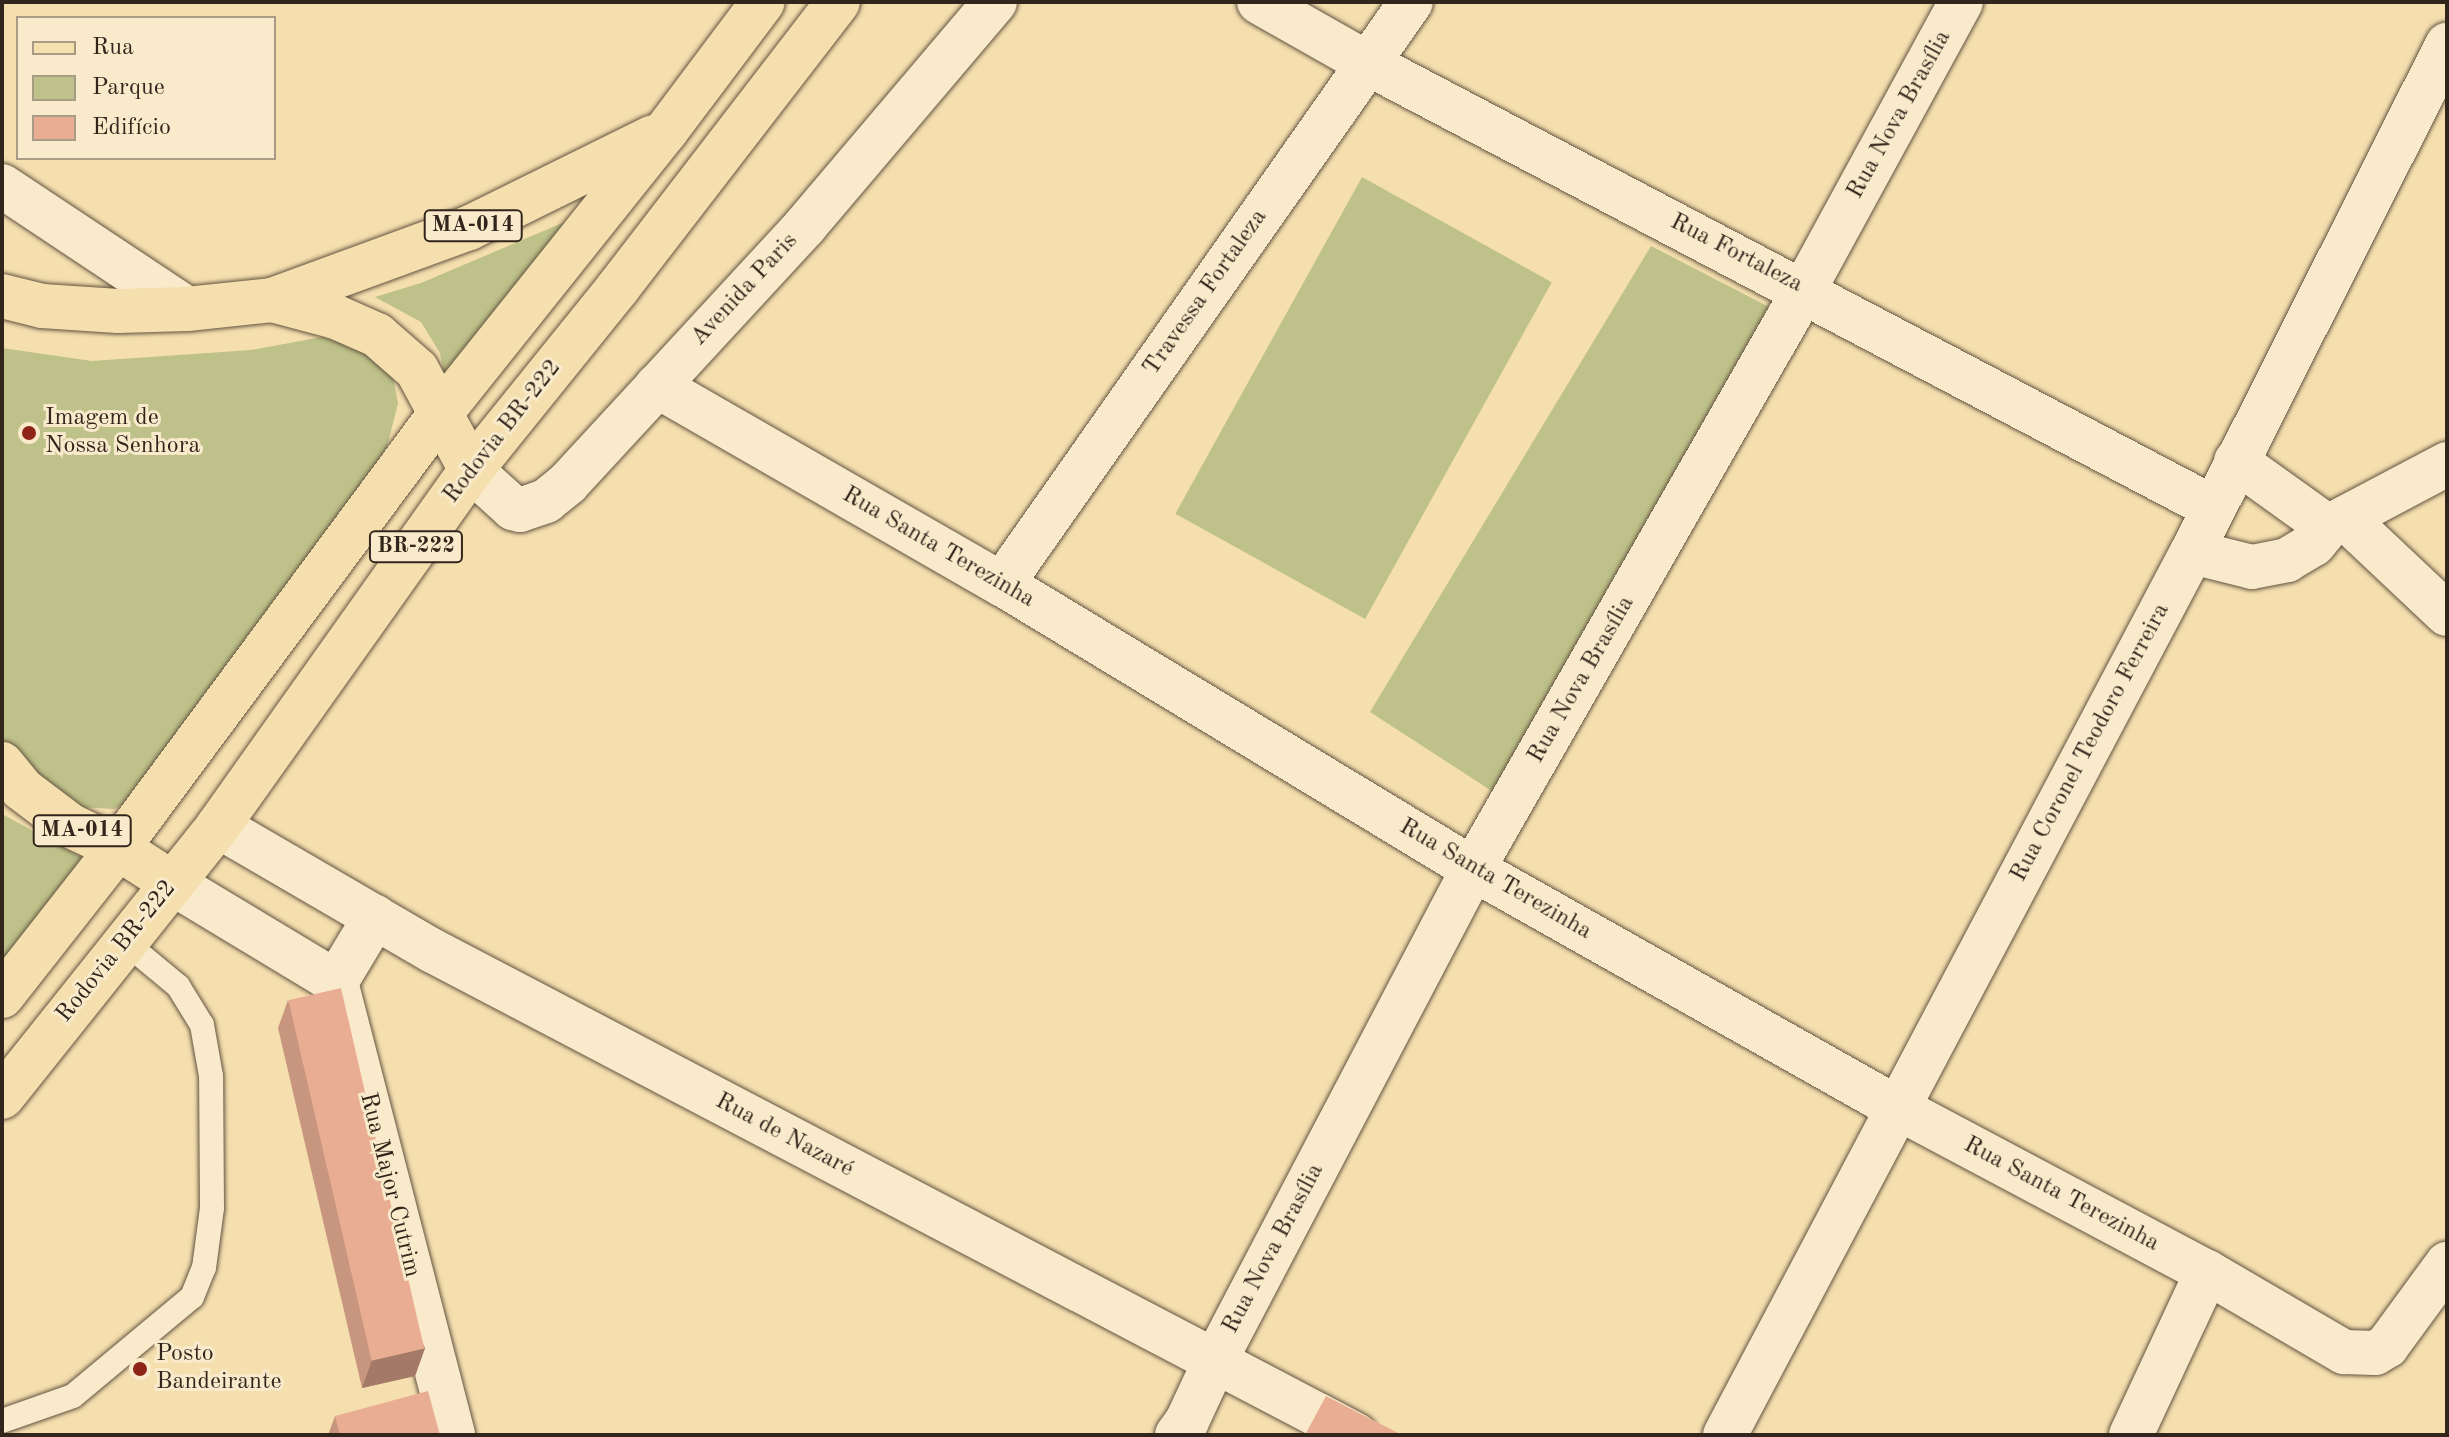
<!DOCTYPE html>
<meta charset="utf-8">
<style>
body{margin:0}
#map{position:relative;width:2449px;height:1437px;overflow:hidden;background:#f5dfaf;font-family:"Old Standard TT",serif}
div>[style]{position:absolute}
.green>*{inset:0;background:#bec189;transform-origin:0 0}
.roads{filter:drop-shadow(0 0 2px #635441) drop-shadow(0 0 2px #635441)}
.lane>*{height:24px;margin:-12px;padding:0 12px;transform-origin:12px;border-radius:12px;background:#f8eacb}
.street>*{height:44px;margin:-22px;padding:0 22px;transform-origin:22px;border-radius:22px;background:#f8eacb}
.primary>*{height:44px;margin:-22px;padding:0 22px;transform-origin:22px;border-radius:22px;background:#f5dfaf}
.highway>*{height:44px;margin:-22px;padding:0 22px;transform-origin:22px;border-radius:22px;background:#f5dfaf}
.wall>*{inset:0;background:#c8957e}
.shaded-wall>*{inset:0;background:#a37967}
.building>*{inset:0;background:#e9ad93;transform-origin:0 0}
.dots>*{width:22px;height:22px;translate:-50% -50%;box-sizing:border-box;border:4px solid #f8eacb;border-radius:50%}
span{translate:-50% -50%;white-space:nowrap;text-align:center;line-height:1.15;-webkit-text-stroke:6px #f8eacb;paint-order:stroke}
.shield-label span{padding:2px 6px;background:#f8eacb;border:2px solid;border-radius:6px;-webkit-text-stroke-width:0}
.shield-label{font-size:22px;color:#32261c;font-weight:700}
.street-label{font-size:24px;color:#32261c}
.poi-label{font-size:24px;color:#32261c}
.left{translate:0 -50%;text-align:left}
.frame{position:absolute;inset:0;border:4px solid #32261c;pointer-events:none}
.legend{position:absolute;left:16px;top:16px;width:260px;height:144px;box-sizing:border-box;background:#f8eacb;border:2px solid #a99c85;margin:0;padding:10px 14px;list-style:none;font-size:24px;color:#32261c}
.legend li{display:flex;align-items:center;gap:16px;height:40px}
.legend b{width:40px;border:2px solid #a99c85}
</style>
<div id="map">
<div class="green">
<div style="left:1362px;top:177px;width:217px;height:385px;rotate:29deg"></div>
<div style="clip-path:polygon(567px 221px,448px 394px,440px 353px,421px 322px,375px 297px,421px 283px)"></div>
<div style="clip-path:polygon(1651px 246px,1769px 307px,1498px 795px,1370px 712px)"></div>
<div style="clip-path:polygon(322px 337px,366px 350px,392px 372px,398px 403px,383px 463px,138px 797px,114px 809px,63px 806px,25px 778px,2px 741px,2px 348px,92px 361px,251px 350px)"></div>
<div style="clip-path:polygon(2px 814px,88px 861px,2px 960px)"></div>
</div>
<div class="roads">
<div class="lane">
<div style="left:2px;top:1421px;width:75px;rotate:-19.4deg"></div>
<div style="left:73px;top:1396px;width:155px;rotate:-39.8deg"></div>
<div style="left:192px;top:1297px;width:31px;rotate:-68deg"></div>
<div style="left:204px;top:1268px;width:61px;rotate:-82.4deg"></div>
<div style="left:212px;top:1208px;width:132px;rotate:-90.4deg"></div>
<div style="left:211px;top:1076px;width:52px;rotate:-100deg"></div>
<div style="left:202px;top:1025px;width:46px;rotate:-121.6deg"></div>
<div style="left:178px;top:986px;width:69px;rotate:-140.3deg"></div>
</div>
<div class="street">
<div style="left:1259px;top:2px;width:124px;rotate:29.5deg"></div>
<div style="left:1367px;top:63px;width:955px;rotate:27.72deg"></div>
<div style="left:2px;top:186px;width:222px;rotate:33.6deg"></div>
<div style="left:657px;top:386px;width:398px;rotate:29.9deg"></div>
<div style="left:1002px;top:584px;width:551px;rotate:31.18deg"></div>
<div style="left:1473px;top:869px;width:488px;rotate:29.4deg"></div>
<div style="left:1898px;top:1108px;width:350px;rotate:28deg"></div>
<div style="left:2207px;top:1272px;width:159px;rotate:30.3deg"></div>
<div style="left:2344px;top:1352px;width:31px;rotate:2deg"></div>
<div style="left:2375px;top:1353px;width:14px;rotate:-30deg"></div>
<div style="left:2387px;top:1346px;width:102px;rotate:-53.8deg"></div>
<div style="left:2236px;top:461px;width:113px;rotate:35.7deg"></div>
<div style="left:471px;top:470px;width:57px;rotate:42.1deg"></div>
<div style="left:513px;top:508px;width:7px;rotate:16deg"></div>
<div style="left:520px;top:510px;width:28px;rotate:-19deg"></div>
<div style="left:546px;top:501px;width:28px;rotate:-39deg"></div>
<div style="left:568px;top:483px;width:350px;rotate:-47.3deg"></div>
<div style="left:805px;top:226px;width:294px;rotate:-49.7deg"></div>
<div style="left:2345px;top:518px;width:140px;rotate:43.3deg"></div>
<div style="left:2192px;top:552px;width:62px;rotate:14deg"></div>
<div style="left:2252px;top:567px;width:36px;rotate:-11deg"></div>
<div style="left:2287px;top:560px;width:31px;rotate:-31deg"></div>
<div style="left:2314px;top:544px;width:22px;rotate:-51deg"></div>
<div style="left:2328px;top:527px;width:135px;rotate:-27.9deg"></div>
<div style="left:1002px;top:584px;width:711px;rotate:-54.9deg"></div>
<div style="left:218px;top:826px;width:249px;rotate:30.2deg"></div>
<div style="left:433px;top:951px;width:1042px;rotate:27.67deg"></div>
<div style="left:172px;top:883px;width:192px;rotate:31.1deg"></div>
<div style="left:336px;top:982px;width:468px;rotate:75.5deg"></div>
<div style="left:336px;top:982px;width:76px;rotate:-59deg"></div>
<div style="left:1177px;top:1435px;width:17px;rotate:-54deg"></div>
<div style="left:1187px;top:1421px;width:64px;rotate:-65deg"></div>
<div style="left:1214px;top:1363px;width:558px;rotate:-62.33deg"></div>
<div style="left:1473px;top:869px;width:667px;rotate:-60.24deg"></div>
<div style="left:1804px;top:290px;width:328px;rotate:-61.4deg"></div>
<div style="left:1725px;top:1435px;width:999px;rotate:-62.13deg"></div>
<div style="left:2192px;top:552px;width:568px;rotate:-63.3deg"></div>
<div style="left:2131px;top:1435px;width:180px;rotate:-65deg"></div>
</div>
<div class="primary">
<div style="left:2px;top:296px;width:41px;rotate:14deg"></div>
<div style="left:42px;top:306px;width:76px;rotate:3.8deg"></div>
<div style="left:118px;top:311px;width:69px;rotate:-1.7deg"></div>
<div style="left:187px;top:309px;width:85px;rotate:-6deg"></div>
<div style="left:272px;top:300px;width:66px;rotate:14.9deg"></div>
<div style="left:336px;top:317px;width:45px;rotate:23.7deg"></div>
<div style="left:377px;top:335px;width:53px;rotate:41.2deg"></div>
<div style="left:417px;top:370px;width:114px;rotate:61.6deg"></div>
<div style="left:2px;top:764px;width:32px;rotate:51deg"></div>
<div style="left:22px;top:789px;width:61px;rotate:37.1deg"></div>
<div style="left:71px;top:826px;width:52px;rotate:25.1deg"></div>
<div style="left:118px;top:848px;width:64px;rotate:32.9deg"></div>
</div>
<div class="highway">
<div style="left:272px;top:300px;width:210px;rotate:-20.1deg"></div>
<div style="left:469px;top:228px;width:205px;rotate:-26.3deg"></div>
<div style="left:2px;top:996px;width:188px;rotate:-51.9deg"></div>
<div style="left:118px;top:848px;width:540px;rotate:-53.43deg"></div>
<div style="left:440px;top:414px;width:362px;rotate:-51.4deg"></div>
<div style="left:666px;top:131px;width:161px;rotate:-53.1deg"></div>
<div style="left:2px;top:1097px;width:347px;rotate:-51.4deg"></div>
<div style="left:218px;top:826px;width:437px;rotate:-54.6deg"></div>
<div style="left:471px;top:470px;width:233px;rotate:-51.1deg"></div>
<div style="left:617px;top:289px;width:362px;rotate:-52.4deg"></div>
</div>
</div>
<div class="wall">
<div style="clip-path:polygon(288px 1000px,425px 1348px,415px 1376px,362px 1388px,278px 1028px)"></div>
<div style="clip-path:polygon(335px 1416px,440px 1435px,328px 1435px)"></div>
</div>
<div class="shaded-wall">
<div style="clip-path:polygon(425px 1348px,415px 1376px,362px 1388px,372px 1360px)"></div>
</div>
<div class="building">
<div style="left:341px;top:988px;width:370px;height:54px;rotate:77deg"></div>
<div style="clip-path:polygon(428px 1391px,440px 1435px,340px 1435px,335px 1416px)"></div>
<div style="clip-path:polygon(1326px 1396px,1402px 1435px,1305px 1435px)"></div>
</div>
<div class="dots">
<div style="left:29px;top:433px;background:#8f2418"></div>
<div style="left:140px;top:1369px;background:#8f2418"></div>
</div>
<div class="shield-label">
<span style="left:473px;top:226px">MA-014</span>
<span style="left:416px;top:547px">BR-222</span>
<span style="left:82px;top:831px">MA-014</span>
</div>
<div class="street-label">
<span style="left:1900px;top:115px;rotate:-61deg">Rua Nova Brasília</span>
<span style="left:1736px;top:254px;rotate:27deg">Rua Fortaleza</span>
<span style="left:745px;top:290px;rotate:-47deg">Avenida Paris</span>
<span style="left:1206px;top:293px;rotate:-55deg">Travessa Fortaleza</span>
<span style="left:503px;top:432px;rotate:-52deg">Rodovia BR-222</span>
<span style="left:938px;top:548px;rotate:30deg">Rua Santa Terezinha</span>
<span style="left:1582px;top:680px;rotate:-60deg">Rua Nova Brasília</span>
<span style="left:2091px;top:743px;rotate:-62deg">Rua Coronel Teodoro Ferreira</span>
<span style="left:1495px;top:880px;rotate:30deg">Rua Santa Terezinha</span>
<span style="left:117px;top:952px;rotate:-51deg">Rodovia BR-222</span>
<span style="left:784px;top:1136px;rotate:28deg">Rua de Nazaré</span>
<span style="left:389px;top:1185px;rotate:76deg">Rua Major Cutrim</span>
<span style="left:2061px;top:1195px;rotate:28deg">Rua Santa Terezinha</span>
<span style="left:1274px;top:1249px;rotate:-62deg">Rua Nova Brasília</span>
</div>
<div class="poi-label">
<span class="left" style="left:45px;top:433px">Imagem de<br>Nossa Senhora</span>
<span class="left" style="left:156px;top:1369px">Posto<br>Bandeirante</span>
</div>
<div class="frame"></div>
<ul class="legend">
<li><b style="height:10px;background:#f5dfaf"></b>Rua</li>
<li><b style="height:22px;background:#bec189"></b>Parque</li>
<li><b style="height:22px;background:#e9ad93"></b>Edifício</li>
</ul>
</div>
